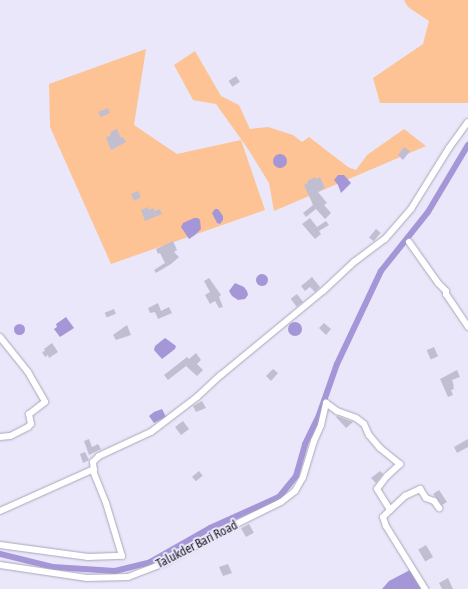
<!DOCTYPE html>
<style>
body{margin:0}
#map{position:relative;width:468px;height:589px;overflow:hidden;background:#eae7fa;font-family:"Asap Condensed",sans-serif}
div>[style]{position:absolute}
.green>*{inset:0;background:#fdc394}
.water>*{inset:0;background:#a496d7}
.round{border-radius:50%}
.canal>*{height:6px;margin:-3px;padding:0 3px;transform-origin:3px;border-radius:3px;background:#a496d7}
.building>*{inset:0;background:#c2bed1;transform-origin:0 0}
.roads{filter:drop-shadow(0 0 1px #aaa6b9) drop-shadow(0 0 1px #aaa6b9)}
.minor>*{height:6px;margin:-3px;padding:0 3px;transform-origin:3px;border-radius:3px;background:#fff}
span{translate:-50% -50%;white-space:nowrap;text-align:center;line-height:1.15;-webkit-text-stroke:4px #eae7fa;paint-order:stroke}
.street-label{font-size:13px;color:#28272e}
</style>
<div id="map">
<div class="green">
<div style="clip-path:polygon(404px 0,468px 0,468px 103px,380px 103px,373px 78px,423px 44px,429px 21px,408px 7px)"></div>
<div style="clip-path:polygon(146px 49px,134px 125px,177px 154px,241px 140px,265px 210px,111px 264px,50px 127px,49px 84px)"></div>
<div style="clip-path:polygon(195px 51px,221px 96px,239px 105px,250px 129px,268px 127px,293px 135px,302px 142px,309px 137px,348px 167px,356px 170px,367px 155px,404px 129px,426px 146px,274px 211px,269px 183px,248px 149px,216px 104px,193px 100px,174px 65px)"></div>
</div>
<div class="water">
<div class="round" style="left:273px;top:154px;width:14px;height:14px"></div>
<div style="clip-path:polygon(338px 175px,344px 175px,351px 183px,341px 193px,338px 185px,334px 180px)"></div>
<div style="clip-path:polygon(215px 209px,218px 209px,223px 216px,223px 220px,220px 224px,217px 223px,212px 213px)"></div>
<div style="clip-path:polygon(194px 218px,198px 218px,200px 220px,201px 229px,195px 235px,189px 239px,181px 227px,183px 223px)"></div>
<div class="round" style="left:256px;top:274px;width:12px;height:12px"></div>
<div style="clip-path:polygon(235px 283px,244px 287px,247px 291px,248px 295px,245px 299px,238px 300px,232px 296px,229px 291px)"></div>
<div style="clip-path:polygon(66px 317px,74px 328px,60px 337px,54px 329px,57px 327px,56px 324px)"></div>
<div class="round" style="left:288px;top:322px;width:14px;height:14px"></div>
<div class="round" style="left:13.5px;top:323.5px;width:11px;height:11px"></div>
<div style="clip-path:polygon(165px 338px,176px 346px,175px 349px,162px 359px,154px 350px,155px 346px)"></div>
<div style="clip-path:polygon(162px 409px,166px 417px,154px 423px,149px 416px,154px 412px)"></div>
<div style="clip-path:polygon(410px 570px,421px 589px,382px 589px,389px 581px)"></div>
</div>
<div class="canal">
<div style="left:0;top:554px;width:55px;rotate:13.8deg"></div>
<div style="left:53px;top:567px;width:62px;rotate:3.7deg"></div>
<div style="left:115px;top:571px;width:36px;rotate:-14deg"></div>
<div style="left:150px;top:562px;width:69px;rotate:-29.5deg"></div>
<div style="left:210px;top:528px;width:76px;rotate:-24.2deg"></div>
<div style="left:279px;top:497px;width:27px;rotate:-51deg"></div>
<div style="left:296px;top:476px;width:33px;rotate:-74deg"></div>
<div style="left:305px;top:444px;width:32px;rotate:-64deg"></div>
<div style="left:319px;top:415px;width:54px;rotate:-70.6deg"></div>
<div style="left:337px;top:364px;width:103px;rotate:-64.7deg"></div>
<div style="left:381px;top:271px;width:75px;rotate:-51.5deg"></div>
<div style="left:428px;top:212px;width:78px;rotate:-59.2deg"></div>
</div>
<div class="building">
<div style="left:236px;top:76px;width:7px;height:9px;rotate:56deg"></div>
<div style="clip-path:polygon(108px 108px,110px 113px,101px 117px,98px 112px)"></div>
<div style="clip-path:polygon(117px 129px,121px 138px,123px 137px,126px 142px,111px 150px,106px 138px,111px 135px,110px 132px)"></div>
<div style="clip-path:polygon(404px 147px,410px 151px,403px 160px,398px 155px)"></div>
<div style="clip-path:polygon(315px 177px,316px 179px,320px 177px,325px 188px,318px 192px,327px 203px,324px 205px,331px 213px,325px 219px,316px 209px,306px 217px,303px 213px,313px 205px,304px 185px,308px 183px,307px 181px)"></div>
<div style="clip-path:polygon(138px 191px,141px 197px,134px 201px,131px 194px)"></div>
<div style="clip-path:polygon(148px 207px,149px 210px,153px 208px,155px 211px,160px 209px,162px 214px,145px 221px,141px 210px)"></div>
<div style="clip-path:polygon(310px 218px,317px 227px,326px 221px,329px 225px,319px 231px,321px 234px,315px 239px,302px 224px)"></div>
<div style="left:376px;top:229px;width:6px;height:11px;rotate:39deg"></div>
<div style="clip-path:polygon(173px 241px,177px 250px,174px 252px,179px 257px,171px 264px,156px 273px,154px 270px,165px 263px,160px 253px,158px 254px,156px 249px)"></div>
<div style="clip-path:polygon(312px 277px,320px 287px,315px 292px,310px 287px,305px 291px,301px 286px)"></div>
<div style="clip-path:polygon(209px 278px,221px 295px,219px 297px,223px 307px,219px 308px,215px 301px,210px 304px,205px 295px,210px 292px,204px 281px)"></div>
<div style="left:297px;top:294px;width:10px;height:8px;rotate:53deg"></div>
<div style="clip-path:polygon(158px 303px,161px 311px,169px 307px,172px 313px,158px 319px,155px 312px,150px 313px,148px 308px)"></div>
<div style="left:114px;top:309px;width:5px;height:10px;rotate:68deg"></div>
<div style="clip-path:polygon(324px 323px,331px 329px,326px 335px,319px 328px)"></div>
<div style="clip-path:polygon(127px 325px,131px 335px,116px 340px,113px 335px)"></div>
<div style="clip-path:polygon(52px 343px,58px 352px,49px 358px,48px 355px,45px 357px,42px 352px,45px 351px,44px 349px)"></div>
<div style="left:434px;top:347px;width:10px;height:8px;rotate:66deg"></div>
<div style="clip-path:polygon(196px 353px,201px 360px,197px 364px,203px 370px,197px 376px,186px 366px,168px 380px,164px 375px,187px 357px,189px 359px)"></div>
<div style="clip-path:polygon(273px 369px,278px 373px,271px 381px,266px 376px)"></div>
<div style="clip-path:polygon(457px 370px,460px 377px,452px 380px,454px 386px,453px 386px,454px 389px,451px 390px,453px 395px,448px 397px,440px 379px)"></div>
<div style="clip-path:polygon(202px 401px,206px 408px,196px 412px,193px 406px)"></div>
<div style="clip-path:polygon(337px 416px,353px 422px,346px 428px,336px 417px)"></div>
<div style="left:183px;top:421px;width:10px;height:10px;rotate:53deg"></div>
<div style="clip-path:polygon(89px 439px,92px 447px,98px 444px,101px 449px,89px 455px,84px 441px)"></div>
<div style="clip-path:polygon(468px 439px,468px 447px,457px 453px,454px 447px)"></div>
<div style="clip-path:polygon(85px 452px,89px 460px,83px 463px,80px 454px)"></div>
<div style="left:199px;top:471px;width:6px;height:9px;rotate:51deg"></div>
<div style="clip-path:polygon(380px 471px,383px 474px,376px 483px,371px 478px)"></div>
<div style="clip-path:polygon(439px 490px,447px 502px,442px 505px,433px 494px)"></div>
<div style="left:249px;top:524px;width:10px;height:9px;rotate:61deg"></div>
<div style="left:426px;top:545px;width:14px;height:9px;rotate:60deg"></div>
<div style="clip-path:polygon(228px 564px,232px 573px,223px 576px,219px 567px)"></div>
<div style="clip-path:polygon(448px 578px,453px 589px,442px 589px,439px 583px)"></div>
</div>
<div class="roads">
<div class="minor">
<div style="left:409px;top:242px;width:50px;rotate:54.7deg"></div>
<div style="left:438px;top:283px;width:11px;rotate:45deg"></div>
<div style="left:446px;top:291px;width:3px;rotate:90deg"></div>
<div style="left:446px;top:294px;width:40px;rotate:56deg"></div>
<div style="left:0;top:337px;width:45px;rotate:51.3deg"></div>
<div style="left:28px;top:372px;width:34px;rotate:60deg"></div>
<div style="left:45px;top:402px;width:20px;rotate:143deg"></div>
<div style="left:29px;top:414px;width:10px;rotate:79deg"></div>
<div style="left:31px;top:424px;width:4px;rotate:135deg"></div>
<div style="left:28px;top:427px;width:20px;rotate:153deg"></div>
<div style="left:10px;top:436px;width:10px;rotate:174deg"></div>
<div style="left:390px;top:510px;width:10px;rotate:135deg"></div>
<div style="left:383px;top:517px;width:9px;rotate:72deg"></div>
<div style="left:386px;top:526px;width:74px;rotate:58.2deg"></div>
<div style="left:0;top:511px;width:103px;rotate:-24.1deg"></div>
<div style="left:0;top:545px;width:89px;rotate:7.8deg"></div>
<div style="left:88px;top:557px;width:34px;rotate:-2deg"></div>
<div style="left:122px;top:556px;width:55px;rotate:-106.8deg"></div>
<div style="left:106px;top:503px;width:32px;rotate:-112deg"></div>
<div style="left:94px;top:473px;width:11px;rotate:-95deg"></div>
<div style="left:93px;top:462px;width:8px;rotate:-45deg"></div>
<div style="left:99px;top:456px;width:57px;rotate:-24.8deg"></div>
<div style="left:151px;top:432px;width:58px;rotate:-37.3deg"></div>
<div style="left:197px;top:397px;width:33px;rotate:-43deg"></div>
<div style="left:221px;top:375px;width:132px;rotate:-39.5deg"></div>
<div style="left:323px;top:291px;width:42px;rotate:-43.1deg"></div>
<div style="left:354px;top:262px;width:39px;rotate:-37deg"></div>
<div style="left:385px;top:239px;width:40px;rotate:-49deg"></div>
<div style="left:411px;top:209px;width:72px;rotate:-58.1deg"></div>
<div style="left:449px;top:148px;width:32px;rotate:-54deg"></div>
<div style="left:0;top:565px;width:88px;rotate:8.5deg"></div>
<div style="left:87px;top:578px;width:41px;rotate:-1.4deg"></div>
<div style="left:128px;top:577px;width:39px;rotate:-21deg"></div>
<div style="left:164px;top:563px;width:66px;rotate:-28.9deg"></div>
<div style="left:222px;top:531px;width:66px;rotate:-26.2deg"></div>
<div style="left:281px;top:502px;width:18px;rotate:-38deg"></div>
<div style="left:295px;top:491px;width:16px;rotate:-60deg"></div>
<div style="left:303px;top:477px;width:38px;rotate:-73deg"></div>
<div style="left:314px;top:441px;width:17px;rotate:-66deg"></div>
<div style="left:321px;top:425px;width:23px;rotate:-77deg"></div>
<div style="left:326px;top:403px;width:14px;rotate:36deg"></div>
<div style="left:337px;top:411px;width:20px;rotate:20deg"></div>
<div style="left:356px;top:418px;width:10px;rotate:37deg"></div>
<div style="left:364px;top:424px;width:12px;rotate:66deg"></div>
<div style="left:369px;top:435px;width:17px;rotate:50deg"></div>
<div style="left:380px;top:448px;width:26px;rotate:39deg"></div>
<div style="left:400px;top:464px;width:18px;rotate:137deg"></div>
<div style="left:387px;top:476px;width:16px;rotate:128deg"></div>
<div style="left:377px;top:489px;width:25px;rotate:58deg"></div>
<div style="left:390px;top:510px;width:21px;rotate:-43deg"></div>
<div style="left:405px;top:496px;width:17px;rotate:-25deg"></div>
<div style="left:420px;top:489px;width:11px;rotate:56deg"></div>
<div style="left:426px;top:498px;width:9px;rotate:21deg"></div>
<div style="left:434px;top:501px;width:9px;rotate:54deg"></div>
</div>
</div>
<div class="street-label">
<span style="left:197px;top:545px;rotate:-27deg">Talukder Bari Road</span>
</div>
</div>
